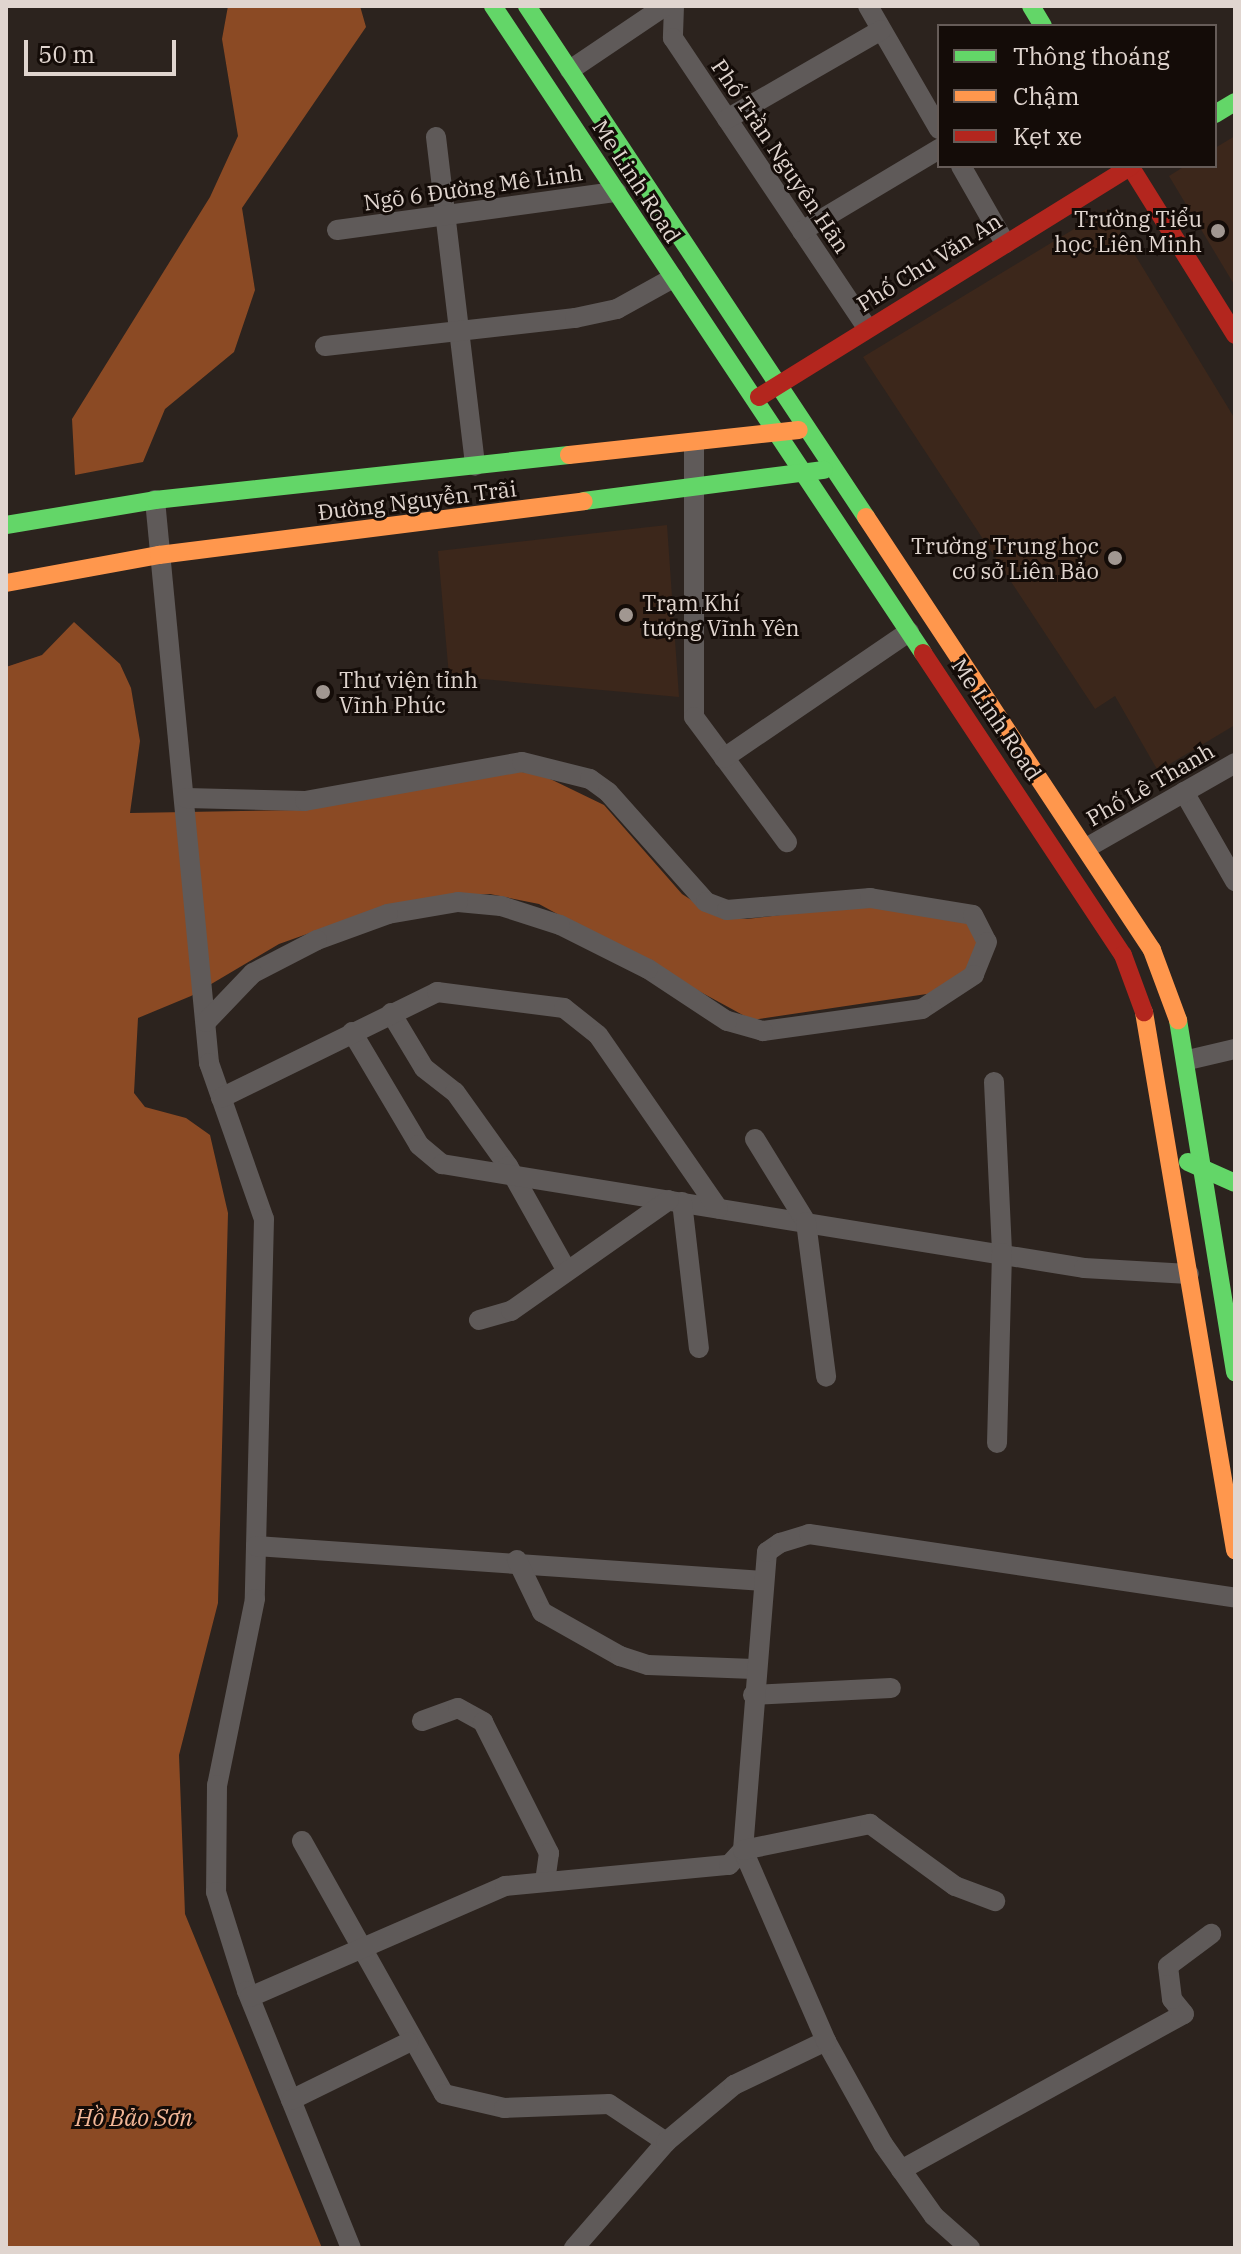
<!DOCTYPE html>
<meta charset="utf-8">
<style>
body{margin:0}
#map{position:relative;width:1241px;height:2254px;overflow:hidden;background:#2c231e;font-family:"IBM Plex Serif",serif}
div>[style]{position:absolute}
.built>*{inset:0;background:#3c271b}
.water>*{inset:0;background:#8b4a24}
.street>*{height:20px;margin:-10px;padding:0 10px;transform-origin:10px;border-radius:10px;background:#5f5a59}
.fast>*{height:18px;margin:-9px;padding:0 9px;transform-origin:9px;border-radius:9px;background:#63d668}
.slow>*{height:18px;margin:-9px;padding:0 9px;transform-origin:9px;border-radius:9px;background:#ff974d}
.jam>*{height:18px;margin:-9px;padding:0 9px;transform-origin:9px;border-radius:9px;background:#b3261e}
.dots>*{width:22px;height:22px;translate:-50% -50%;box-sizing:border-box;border:4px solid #140c08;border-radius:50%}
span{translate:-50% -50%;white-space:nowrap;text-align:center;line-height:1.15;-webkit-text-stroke:6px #140c08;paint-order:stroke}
.street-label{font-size:22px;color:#e0d5cf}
.poi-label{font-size:22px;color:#e0d5cf}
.right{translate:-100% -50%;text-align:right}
.left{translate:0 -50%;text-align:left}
.water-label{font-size:24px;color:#f3b797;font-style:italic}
.frame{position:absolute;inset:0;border:8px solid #e0d5cf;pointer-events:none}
.legend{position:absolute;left:937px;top:24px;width:280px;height:144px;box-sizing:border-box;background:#140c08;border:2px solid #665c58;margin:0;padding:10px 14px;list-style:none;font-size:24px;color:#e0d5cf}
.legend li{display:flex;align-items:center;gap:16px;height:40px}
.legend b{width:40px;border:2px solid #665c58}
.scale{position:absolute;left:24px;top:40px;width:152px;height:36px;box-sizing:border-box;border:4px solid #e0d5cf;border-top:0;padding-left:10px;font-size:24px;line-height:28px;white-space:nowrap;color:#e0d5cf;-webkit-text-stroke:6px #140c08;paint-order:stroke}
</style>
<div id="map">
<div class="built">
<div style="clip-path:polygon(1235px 136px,1235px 286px,1169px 176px,1185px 166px,1215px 166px,1215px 148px)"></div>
<div style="clip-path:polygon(1107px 209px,1235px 419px,1235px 725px,1158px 771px,1115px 696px,1095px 709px,863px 357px)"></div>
<div style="clip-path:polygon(667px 525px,679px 697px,449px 676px,438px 551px)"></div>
</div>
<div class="water">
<div style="clip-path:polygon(228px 6px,360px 6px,366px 27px,242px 208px,255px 290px,234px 352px,165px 409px,143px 462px,75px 475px,72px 419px,210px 197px,238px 136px,222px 39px)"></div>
<div style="clip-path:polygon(74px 622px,120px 664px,131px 688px,140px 741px,130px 813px,296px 810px,504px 770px,540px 774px,604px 805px,682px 894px,716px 916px,747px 919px,869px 904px,965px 920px,979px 937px,971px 966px,940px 992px,752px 1020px,539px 904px,490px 894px,441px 897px,377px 909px,279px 944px,191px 996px,138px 1018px,134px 1093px,145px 1107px,186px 1118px,210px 1135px,228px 1213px,218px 1603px,179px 1755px,185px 1914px,322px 2248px,6px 2248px,6px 667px,42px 655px)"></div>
</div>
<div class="street">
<div style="left:674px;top:6px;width:32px;rotate:92deg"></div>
<div style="left:673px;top:38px;width:349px;rotate:56.2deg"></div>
<div style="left:868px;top:6px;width:142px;rotate:60deg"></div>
<div style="left:570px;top:70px;width:115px;rotate:-34deg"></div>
<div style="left:727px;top:119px;width:178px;rotate:-30deg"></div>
<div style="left:436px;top:137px;width:331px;rotate:83.2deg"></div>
<div style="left:961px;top:166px;width:89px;rotate:60.3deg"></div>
<div style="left:337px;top:230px;width:282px;rotate:-7.8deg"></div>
<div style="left:802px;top:231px;width:160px;rotate:-30.9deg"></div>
<div style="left:325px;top:346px;width:252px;rotate:-6.4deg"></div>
<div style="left:575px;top:318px;width:43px;rotate:-12.1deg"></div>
<div style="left:617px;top:309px;width:64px;rotate:-29deg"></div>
<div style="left:694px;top:445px;width:272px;rotate:90deg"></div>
<div style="left:694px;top:717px;width:156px;rotate:53.4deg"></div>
<div style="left:155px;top:500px;width:566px;rotate:84.52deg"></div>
<div style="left:209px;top:1063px;width:165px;rotate:70.6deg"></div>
<div style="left:264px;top:1219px;width:380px;rotate:91.4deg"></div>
<div style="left:255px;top:1599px;width:190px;rotate:101.5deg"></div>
<div style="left:217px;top:1785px;width:107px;rotate:90.5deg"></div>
<div style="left:216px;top:1892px;width:104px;rotate:72.6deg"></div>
<div style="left:247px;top:1991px;width:277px;rotate:68deg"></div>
<div style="left:724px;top:758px;width:224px;rotate:-34.3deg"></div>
<div style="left:1184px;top:792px;width:103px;rotate:60.2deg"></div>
<div style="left:186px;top:798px;width:119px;rotate:1.4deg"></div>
<div style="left:305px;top:801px;width:220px;rotate:-10.2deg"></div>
<div style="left:522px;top:762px;width:70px;rotate:14deg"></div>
<div style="left:590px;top:779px;width:22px;rotate:36deg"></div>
<div style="left:608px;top:792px;width:147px;rotate:48.3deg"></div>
<div style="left:706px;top:902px;width:22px;rotate:21deg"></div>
<div style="left:727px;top:910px;width:144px;rotate:-4.8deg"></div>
<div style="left:870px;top:898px;width:104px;rotate:9.4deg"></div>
<div style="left:973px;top:915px;width:30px;rotate:63deg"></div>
<div style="left:987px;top:942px;width:35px;rotate:112deg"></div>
<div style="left:974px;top:975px;width:62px;rotate:146.8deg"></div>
<div style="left:922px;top:1009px;width:161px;rotate:172.1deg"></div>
<div style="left:763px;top:1031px;width:37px;rotate:-164deg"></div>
<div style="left:727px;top:1021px;width:95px;rotate:-146.6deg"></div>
<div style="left:648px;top:969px;width:98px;rotate:-153.4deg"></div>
<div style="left:560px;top:925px;width:62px;rotate:-162.1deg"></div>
<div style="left:501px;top:906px;width:43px;rotate:-174.7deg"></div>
<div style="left:458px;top:902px;width:71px;rotate:170.3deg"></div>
<div style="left:388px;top:914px;width:76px;rotate:159.9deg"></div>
<div style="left:317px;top:940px;width:72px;rotate:152.7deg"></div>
<div style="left:253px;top:973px;width:68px;rotate:133.8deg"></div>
<div style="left:1088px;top:847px;width:169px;rotate:-29.7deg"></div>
<div style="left:391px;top:1013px;width:64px;rotate:59deg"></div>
<div style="left:424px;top:1068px;width:39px;rotate:38deg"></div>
<div style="left:455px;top:1092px;width:91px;rotate:54.4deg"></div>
<div style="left:508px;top:1166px;width:120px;rotate:60.7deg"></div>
<div style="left:352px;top:1032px;width:131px;rotate:59.3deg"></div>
<div style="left:419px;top:1145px;width:30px;rotate:40deg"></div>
<div style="left:442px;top:1164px;width:650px;rotate:9.2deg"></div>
<div style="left:1084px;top:1268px;width:105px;rotate:3.3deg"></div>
<div style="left:1188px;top:1060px;width:48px;rotate:-13.2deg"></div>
<div style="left:994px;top:1082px;width:171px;rotate:87.3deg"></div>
<div style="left:1002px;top:1253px;width:190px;rotate:91.5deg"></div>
<div style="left:221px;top:1098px;width:241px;rotate:-26.1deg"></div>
<div style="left:437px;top:992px;width:128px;rotate:7.2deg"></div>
<div style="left:564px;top:1008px;width:43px;rotate:38.5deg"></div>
<div style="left:598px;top:1035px;width:211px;rotate:55.3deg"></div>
<div style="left:755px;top:1139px;width:97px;rotate:58.4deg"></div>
<div style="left:806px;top:1222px;width:156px;rotate:82.6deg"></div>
<div style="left:682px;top:1202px;width:147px;rotate:83.4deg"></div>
<div style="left:479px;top:1320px;width:33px;rotate:-16deg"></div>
<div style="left:511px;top:1311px;width:193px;rotate:-35.1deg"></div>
<div style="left:256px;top:1546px;width:509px;rotate:3.94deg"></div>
<div style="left:517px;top:1560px;width:58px;rotate:64.3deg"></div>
<div style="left:542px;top:1612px;width:90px;rotate:29.4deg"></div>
<div style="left:620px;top:1656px;width:29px;rotate:18deg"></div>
<div style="left:648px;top:1665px;width:106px;rotate:2.2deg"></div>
<div style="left:753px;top:1695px;width:138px;rotate:-2.9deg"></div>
<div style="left:422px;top:1721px;width:38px;rotate:-20deg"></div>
<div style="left:458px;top:1708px;width:29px;rotate:29deg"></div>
<div style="left:483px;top:1722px;width:147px;rotate:63.3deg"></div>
<div style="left:549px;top:1853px;width:27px;rotate:98deg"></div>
<div style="left:302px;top:1841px;width:290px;rotate:60.7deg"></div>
<div style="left:444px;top:2094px;width:62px;rotate:13.1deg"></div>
<div style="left:504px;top:2108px;width:105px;rotate:-2.2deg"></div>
<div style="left:609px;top:2104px;width:69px;rotate:33.7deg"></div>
<div style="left:250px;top:1997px;width:278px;rotate:-23.5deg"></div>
<div style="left:505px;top:1886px;width:225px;rotate:-5.4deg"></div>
<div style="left:729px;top:1865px;width:21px;rotate:-47deg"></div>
<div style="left:743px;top:1850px;width:299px;rotate:-85.4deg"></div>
<div style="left:767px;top:1552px;width:16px;rotate:-35deg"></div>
<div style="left:780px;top:1543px;width:30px;rotate:-17deg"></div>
<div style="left:809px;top:1534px;width:431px;rotate:8.5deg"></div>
<div style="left:291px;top:2100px;width:131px;rotate:-26.2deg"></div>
<div style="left:901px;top:2170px;width:323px;rotate:-28.9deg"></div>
<div style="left:1184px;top:2014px;width:19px;rotate:-129deg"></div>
<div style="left:1172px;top:1999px;width:33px;rotate:-97deg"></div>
<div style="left:1168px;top:1966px;width:54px;rotate:-36.7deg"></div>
<div style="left:574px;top:2248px;width:140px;rotate:-49deg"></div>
<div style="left:666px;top:2142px;width:89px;rotate:-40deg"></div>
<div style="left:734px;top:2085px;width:102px;rotate:-25.6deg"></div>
<div style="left:970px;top:2248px;width:48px;rotate:-138.4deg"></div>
<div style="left:934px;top:2216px;width:88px;rotate:-125.3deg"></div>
<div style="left:883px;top:2144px;width:118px;rotate:-119deg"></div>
<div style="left:826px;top:2041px;width:208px;rotate:-113.5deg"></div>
<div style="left:743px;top:1850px;width:130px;rotate:-11.6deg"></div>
<div style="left:870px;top:1824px;width:105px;rotate:36.1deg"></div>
<div style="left:955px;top:1886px;width:43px;rotate:20.6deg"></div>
</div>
<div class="fast">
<div style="left:493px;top:6px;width:777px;rotate:56.39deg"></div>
<div style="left:527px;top:6px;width:613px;rotate:56.44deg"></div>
<div style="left:1031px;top:6px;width:23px;rotate:59deg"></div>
<div style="left:1215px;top:114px;width:23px;rotate:-31deg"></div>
<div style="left:584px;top:501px;width:242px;rotate:-7.4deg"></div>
<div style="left:6px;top:525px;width:151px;rotate:-9.5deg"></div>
<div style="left:155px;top:500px;width:416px;rotate:-6.2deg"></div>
<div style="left:1178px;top:1020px;width:357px;rotate:80.8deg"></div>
<div style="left:1188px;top:1162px;width:51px;rotate:24.1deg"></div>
</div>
<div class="slow">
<div style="left:569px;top:455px;width:231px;rotate:-6.2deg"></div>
<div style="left:866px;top:517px;width:519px;rotate:56.55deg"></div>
<div style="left:1152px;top:950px;width:75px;rotate:69.6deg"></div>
<div style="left:6px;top:583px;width:156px;rotate:-10.4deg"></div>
<div style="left:159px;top:555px;width:428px;rotate:-7.2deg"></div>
<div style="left:1144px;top:1012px;width:546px;rotate:80.4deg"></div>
</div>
<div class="jam">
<div style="left:1130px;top:166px;width:199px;rotate:58.1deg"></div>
<div style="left:759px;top:397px;width:438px;rotate:-31.8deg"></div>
<div style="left:923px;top:653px;width:362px;rotate:56.5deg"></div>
<div style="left:1123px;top:955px;width:61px;rotate:69.8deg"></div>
</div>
<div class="dots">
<div style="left:1218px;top:231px;background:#a19791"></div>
<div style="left:1115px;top:558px;background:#a19791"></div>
<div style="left:626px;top:615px;background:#a19791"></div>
<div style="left:323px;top:692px;background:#a19791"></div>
</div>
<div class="street-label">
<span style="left:781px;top:156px;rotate:56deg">Phố Trần Nguyên Hãn</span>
<span style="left:637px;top:181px;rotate:57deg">Me Linh Road</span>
<span style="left:473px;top:187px;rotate:-8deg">Ngõ 6 Đường Mê Linh</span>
<span style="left:929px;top:262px;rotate:-32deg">Phố Chu Văn An</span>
<span style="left:417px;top:500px;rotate:-7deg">Đường Nguyễn Trãi</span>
<span style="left:997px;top:719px;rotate:56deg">Me Linh Road</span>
<span style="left:1150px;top:784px;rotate:-30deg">Phố Lê Thanh</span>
</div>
<div class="poi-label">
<span class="right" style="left:1202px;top:231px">Trường Tiểu<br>học Liên Minh</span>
<span class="right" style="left:1099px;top:558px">Trường Trung học<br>cơ sở Liên Bảo</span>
<span class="left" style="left:642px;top:615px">Trạm Khí<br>tượng Vĩnh Yên</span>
<span class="left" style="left:339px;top:692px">Thư viện tỉnh<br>Vĩnh Phúc</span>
</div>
<div class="water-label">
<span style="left:134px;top:2118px">Hồ Bảo Sơn</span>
</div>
<div class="frame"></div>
<ul class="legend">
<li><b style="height:10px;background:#63d668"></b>Thông thoáng</li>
<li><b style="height:10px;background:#ff974d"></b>Chậm</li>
<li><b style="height:10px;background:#b3261e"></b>Kẹt xe</li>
</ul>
<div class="scale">50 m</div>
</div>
